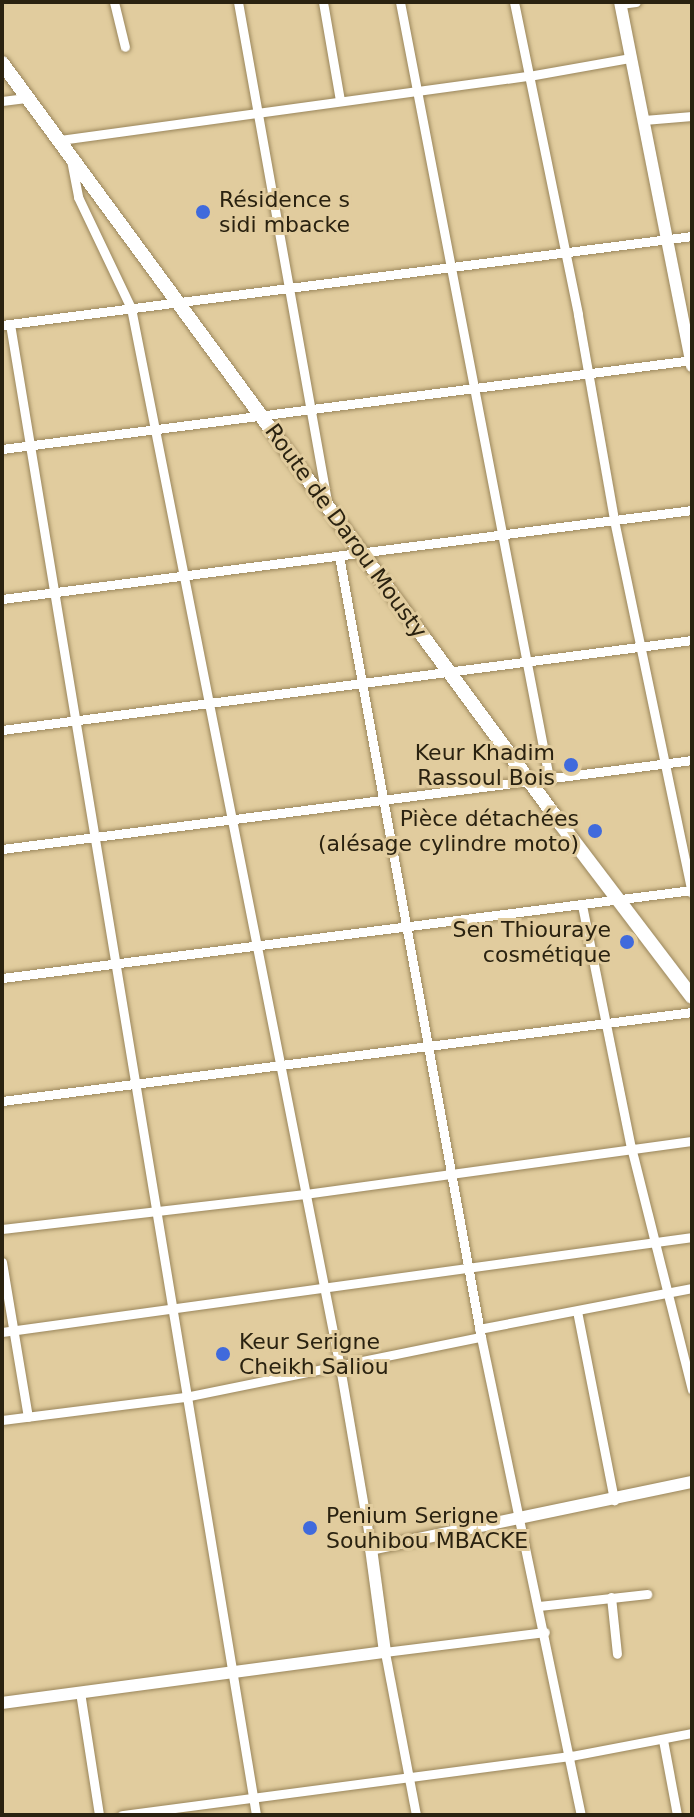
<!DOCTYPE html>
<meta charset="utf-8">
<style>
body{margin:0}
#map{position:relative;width:694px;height:1817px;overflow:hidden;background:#e1cc9e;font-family:"DejaVu Sans",sans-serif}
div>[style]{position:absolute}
.roads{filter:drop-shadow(0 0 2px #9a865b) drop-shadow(0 0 2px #9a865b)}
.street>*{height:9px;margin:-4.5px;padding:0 4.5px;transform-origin:4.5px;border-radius:4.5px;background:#fff}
.secondary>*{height:12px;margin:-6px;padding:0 6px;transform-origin:6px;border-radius:6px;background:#fff}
.primary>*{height:14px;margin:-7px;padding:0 7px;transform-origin:7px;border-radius:7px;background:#fff}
.dots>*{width:22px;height:22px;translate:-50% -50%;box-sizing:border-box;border:4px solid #e1cc9e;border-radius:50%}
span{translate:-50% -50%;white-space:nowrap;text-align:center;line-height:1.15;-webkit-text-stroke:6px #e1cc9e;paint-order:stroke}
.poi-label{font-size:22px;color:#2a2210}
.left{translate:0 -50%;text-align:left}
.right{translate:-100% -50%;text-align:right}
.street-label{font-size:22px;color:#2a2210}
.frame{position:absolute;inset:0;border:4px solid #2a2210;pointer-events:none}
</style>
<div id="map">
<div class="roads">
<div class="street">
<div style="left:114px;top:2px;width:46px;rotate:76.3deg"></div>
<div style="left:238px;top:2px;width:507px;rotate:79.89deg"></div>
<div style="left:323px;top:2px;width:99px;rotate:80.2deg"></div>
<div style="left:400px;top:2px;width:790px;rotate:79.13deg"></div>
<div style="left:514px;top:2px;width:319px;rotate:78.4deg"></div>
<div style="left:578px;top:315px;width:208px;rotate:80deg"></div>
<div style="left:614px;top:520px;width:381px;rotate:78.2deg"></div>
<div style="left:620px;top:4px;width:16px;rotate:-7deg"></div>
<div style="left:2px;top:101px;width:26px;rotate:-7deg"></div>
<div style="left:644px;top:120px;width:48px;rotate:-4.8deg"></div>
<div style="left:60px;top:140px;width:473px;rotate:-7.8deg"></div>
<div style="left:529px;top:76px;width:103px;rotate:-10.1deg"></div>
<div style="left:71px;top:160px;width:38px;rotate:79deg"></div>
<div style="left:78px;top:197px;width:123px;rotate:64.5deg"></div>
<div style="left:131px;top:308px;width:1079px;rotate:78.84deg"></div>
<div style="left:340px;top:1367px;width:185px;rotate:80.3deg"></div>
<div style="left:10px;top:324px;width:1511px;rotate:80.63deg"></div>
<div style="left:2px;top:325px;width:696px;rotate:-7.35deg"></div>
<div style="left:2px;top:449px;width:696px;rotate:-7.35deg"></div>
<div style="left:339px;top:556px;width:794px;rotate:79.7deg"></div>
<div style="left:481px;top:1337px;width:488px;rotate:78.2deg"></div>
<div style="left:2px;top:599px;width:696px;rotate:-7.35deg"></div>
<div style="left:2px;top:730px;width:696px;rotate:-7.43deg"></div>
<div style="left:2px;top:849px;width:696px;rotate:-7.35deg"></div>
<div style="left:582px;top:905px;width:247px;rotate:78.6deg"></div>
<div style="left:631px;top:1147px;width:250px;rotate:75.9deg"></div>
<div style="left:2px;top:978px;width:696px;rotate:-7.27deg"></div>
<div style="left:2px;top:1101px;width:696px;rotate:-7.35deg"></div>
<div style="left:2px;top:1229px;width:305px;rotate:-6.6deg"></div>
<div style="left:305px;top:1194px;width:391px;rotate:-7.8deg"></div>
<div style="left:2px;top:1262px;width:157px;rotate:80.5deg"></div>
<div style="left:577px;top:1311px;width:193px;rotate:78.9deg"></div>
<div style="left:479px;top:1329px;width:217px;rotate:-10.9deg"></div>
<div style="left:2px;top:1332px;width:697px;rotate:-7.84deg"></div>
<div style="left:2px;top:1420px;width:184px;rotate:-7.2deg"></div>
<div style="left:185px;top:1397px;width:302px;rotate:-11.5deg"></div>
<div style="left:611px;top:1597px;width:57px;rotate:84deg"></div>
<div style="left:539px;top:1606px;width:109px;rotate:-6.3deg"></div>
<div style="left:80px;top:1692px;width:124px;rotate:81.2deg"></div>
<div style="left:663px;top:1740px;width:76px;rotate:79.4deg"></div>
<div style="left:122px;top:1815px;width:453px;rotate:-7.5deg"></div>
<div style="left:571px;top:1756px;width:123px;rotate:-10.8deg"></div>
<div style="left:416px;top:1815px;width:166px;rotate:-100.8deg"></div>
<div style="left:385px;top:1652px;width:161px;rotate:-7.1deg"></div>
</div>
<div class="secondary">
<div style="left:620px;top:2px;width:371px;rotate:78.8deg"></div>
<div style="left:2px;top:1703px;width:386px;rotate:-7.6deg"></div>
<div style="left:385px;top:1652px;width:104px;rotate:-97.7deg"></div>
<div style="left:371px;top:1549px;width:328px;rotate:-11.8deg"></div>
</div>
<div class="primary">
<div style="left:2px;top:63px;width:943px;rotate:53.71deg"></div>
<div style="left:560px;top:823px;width:218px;rotate:52.8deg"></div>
</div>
</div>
<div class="dots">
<div style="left:203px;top:212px;background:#406adc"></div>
<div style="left:571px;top:765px;background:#406adc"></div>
<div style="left:595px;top:831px;background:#406adc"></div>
<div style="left:627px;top:942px;background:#406adc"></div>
<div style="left:223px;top:1354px;background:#406adc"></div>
<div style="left:310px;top:1528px;background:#406adc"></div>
</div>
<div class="poi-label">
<span class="left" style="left:219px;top:212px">Résidence s<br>sidi mbacke</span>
<span class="right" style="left:555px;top:765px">Keur Khadim<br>Rassoul Bois</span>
<span class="right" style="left:579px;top:831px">Pièce détachées<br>(alésage cylindre moto)</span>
<span class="right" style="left:611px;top:942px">Sen Thiouraye<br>cosmétique</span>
<span class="left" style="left:239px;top:1354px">Keur Serigne<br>Cheikh Saliou</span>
<span class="left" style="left:326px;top:1528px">Penium Serigne<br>Souhibou MBACKE</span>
</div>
<div class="street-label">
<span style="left:346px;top:531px;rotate:54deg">Route de Darou Mousty</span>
</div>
<div class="frame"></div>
</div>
